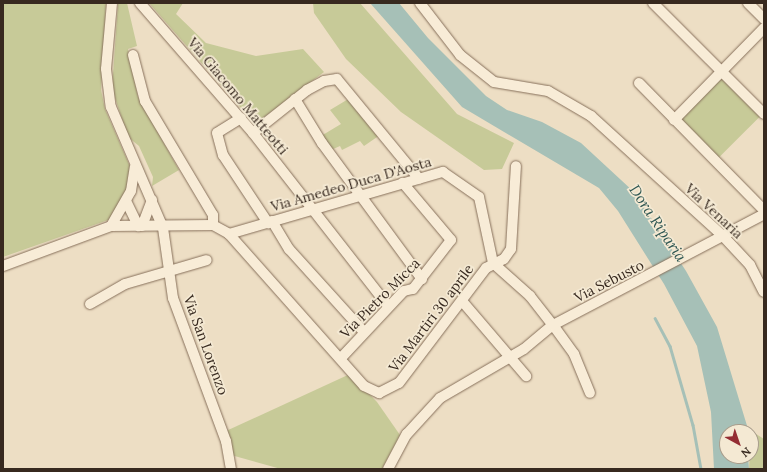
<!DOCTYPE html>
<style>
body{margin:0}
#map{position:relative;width:767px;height:472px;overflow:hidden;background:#eddec4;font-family:Lora,serif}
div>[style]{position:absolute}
.green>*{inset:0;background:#c7ca98;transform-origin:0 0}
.water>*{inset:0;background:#a6c0b7}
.stream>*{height:2.5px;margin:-1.25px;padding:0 1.25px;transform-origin:1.25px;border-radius:1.25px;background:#a6c0b7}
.roads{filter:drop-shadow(0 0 1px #87705b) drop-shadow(0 0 1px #87705b)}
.minor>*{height:10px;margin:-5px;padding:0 5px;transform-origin:5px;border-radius:5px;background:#f8ecd7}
span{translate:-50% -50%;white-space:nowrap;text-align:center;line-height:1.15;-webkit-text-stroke:3.5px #f4e9d3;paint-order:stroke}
.street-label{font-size:14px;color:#37291f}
.water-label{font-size:15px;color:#2e5652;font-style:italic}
.frame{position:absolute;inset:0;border:4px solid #37291f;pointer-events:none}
.north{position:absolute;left:719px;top:424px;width:40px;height:40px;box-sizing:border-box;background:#f4e9d3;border:1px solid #a89c8b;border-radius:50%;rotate:140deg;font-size:11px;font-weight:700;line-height:16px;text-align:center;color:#37291f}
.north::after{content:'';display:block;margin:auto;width:14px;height:18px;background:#942d33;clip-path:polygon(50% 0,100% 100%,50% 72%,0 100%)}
</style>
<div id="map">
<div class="green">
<div style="clip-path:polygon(3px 3px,106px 3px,101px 90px,105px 109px,132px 171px,123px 199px,111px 219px,3px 257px)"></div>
<div style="clip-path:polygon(118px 3px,127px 3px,137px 46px,128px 49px,138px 97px,179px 170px,152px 186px,153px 177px,139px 146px,128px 137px,112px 89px)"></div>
<div style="clip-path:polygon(149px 3px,183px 3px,176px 14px,206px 43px,256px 56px,303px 49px,324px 72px,255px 124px)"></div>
<div style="clip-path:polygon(313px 3px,360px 3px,457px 114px,514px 143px,502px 169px,484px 170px,401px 112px,346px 59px,314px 13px)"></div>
<div style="left:723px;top:77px;width:54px;height:62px;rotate:45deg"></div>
<div style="clip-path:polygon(350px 98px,380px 135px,364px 146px,360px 141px,342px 150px,340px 146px,331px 150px,321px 136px,341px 124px,330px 110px)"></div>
<div style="clip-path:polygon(350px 374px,377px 402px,400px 435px,382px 469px,281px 469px,231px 455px,226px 431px)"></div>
<div style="clip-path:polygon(748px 429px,764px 439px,764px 469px,749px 469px,751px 432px)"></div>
</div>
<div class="water">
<div style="clip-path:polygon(370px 3px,399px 3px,428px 38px,486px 96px,507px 110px,542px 122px,581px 143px,634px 192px,686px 271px,717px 327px,748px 429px,748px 432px,727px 432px,727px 456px,748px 456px,749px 469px,714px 469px,711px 412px,697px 346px,664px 284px,618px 211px,599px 188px,462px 107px)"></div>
</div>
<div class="stream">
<div style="left:655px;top:318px;width:32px;rotate:62deg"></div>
<div style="left:670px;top:346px;width:82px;rotate:73.8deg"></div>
<div style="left:693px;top:425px;width:45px;rotate:79.7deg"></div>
</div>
<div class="roads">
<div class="minor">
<div style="left:112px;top:3px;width:66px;rotate:95.2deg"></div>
<div style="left:106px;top:69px;width:38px;rotate:83deg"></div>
<div style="left:111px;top:107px;width:132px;rotate:66.7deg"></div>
<div style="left:163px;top:228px;width:71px;rotate:81.9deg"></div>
<div style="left:173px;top:298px;width:153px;rotate:69.7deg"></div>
<div style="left:226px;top:441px;width:28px;rotate:80deg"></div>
<div style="left:140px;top:3px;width:172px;rotate:49deg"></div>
<div style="left:253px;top:133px;width:219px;rotate:52deg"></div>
<div style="left:420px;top:3px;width:66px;rotate:52.4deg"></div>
<div style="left:460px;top:55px;width:43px;rotate:38.5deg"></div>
<div style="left:494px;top:82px;width:55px;rotate:9.5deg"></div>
<div style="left:548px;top:91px;width:50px;rotate:30.2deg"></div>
<div style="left:591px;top:116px;width:178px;rotate:42.3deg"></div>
<div style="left:723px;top:236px;width:40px;rotate:47deg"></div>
<div style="left:750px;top:265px;width:30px;rotate:63deg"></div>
<div style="left:653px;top:3px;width:157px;rotate:45deg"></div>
<div style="left:748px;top:3px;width:23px;rotate:45deg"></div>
<div style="left:133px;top:55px;width:48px;rotate:75.4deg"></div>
<div style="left:145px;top:101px;width:133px;rotate:59.2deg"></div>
<div style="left:213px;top:215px;width:10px;rotate:90deg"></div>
<div style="left:639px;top:83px;width:178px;rotate:45.5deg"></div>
<div style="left:295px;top:99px;width:52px;rotate:58.5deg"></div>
<div style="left:322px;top:143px;width:169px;rotate:53.7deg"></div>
<div style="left:241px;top:118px;width:28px;rotate:148deg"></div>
<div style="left:217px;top:133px;width:23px;rotate:75deg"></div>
<div style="left:223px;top:155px;width:82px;rotate:56.5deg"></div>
<div style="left:674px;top:120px;width:129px;rotate:-45.6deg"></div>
<div style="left:253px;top:133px;width:69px;rotate:-38.5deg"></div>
<div style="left:307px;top:90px;width:19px;rotate:-28deg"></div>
<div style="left:324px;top:81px;width:13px;rotate:-9deg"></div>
<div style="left:337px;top:79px;width:129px;rotate:50.6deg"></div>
<div style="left:126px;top:201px;width:28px;rotate:64deg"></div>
<div style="left:272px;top:221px;width:33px;rotate:59deg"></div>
<div style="left:289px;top:249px;width:112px;rotate:47.9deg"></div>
<div style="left:111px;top:226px;width:40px;rotate:-60.3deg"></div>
<div style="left:131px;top:191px;width:24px;rotate:-81deg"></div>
<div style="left:142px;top:226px;width:28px;rotate:-69deg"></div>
<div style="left:229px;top:234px;width:223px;rotate:-16.2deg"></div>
<div style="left:443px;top:172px;width:44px;rotate:34.8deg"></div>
<div style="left:479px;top:197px;width:67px;rotate:78deg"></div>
<div style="left:493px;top:263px;width:50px;rotate:41.7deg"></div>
<div style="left:530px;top:296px;width:37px;rotate:52deg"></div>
<div style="left:553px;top:325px;width:36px;rotate:54deg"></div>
<div style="left:574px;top:354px;width:42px;rotate:67.7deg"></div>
<div style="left:3px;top:266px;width:115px;rotate:-20.3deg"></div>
<div style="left:111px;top:226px;width:102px;rotate:-0.6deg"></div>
<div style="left:213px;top:225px;width:18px;rotate:29deg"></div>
<div style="left:229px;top:234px;width:203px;rotate:48.4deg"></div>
<div style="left:364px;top:386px;width:17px;rotate:25deg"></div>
<div style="left:379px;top:393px;width:22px;rotate:-27deg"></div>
<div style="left:399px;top:383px;width:144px;rotate:-52.9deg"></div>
<div style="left:486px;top:268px;width:20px;rotate:-27deg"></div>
<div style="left:504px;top:259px;width:12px;rotate:-55deg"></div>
<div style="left:511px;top:249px;width:83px;rotate:-86.6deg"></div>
<div style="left:462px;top:301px;width:99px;rotate:49.5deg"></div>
<div style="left:90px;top:304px;width:40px;rotate:-29.7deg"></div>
<div style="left:125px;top:284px;width:85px;rotate:-16.3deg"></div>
<div style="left:341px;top:358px;width:92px;rotate:-46.8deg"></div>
<div style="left:404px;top:291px;width:9px;rotate:-13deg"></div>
<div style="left:413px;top:289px;width:62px;rotate:-52.2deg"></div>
<div style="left:451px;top:240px;width:75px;rotate:-130.1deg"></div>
<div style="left:388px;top:469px;width:40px;rotate:-62deg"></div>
<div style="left:407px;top:434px;width:49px;rotate:-47.5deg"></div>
<div style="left:440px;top:398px;width:97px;rotate:-30.3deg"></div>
<div style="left:524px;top:349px;width:38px;rotate:-40deg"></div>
<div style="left:553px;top:325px;width:238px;rotate:-27.7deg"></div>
</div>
</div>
<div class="street-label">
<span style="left:238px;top:96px;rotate:50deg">Via Giacomo Matteotti</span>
<span style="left:351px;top:184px;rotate:-16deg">Via Amedeo Duca D'Aosta</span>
<span style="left:714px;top:211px;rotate:43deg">Via Venaria</span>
<span style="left:609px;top:281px;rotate:-27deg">Via Sebusto</span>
<span style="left:380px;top:298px;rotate:-45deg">Via Pietro Micca</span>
<span style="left:431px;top:318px;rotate:-53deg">Via Martiri 30 aprile</span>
<span style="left:206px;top:345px;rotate:70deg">Via San Lorenzo</span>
</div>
<div class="water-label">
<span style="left:658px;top:223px;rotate:56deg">Dora Riparia</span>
</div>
<div class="frame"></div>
<div class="north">N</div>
</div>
